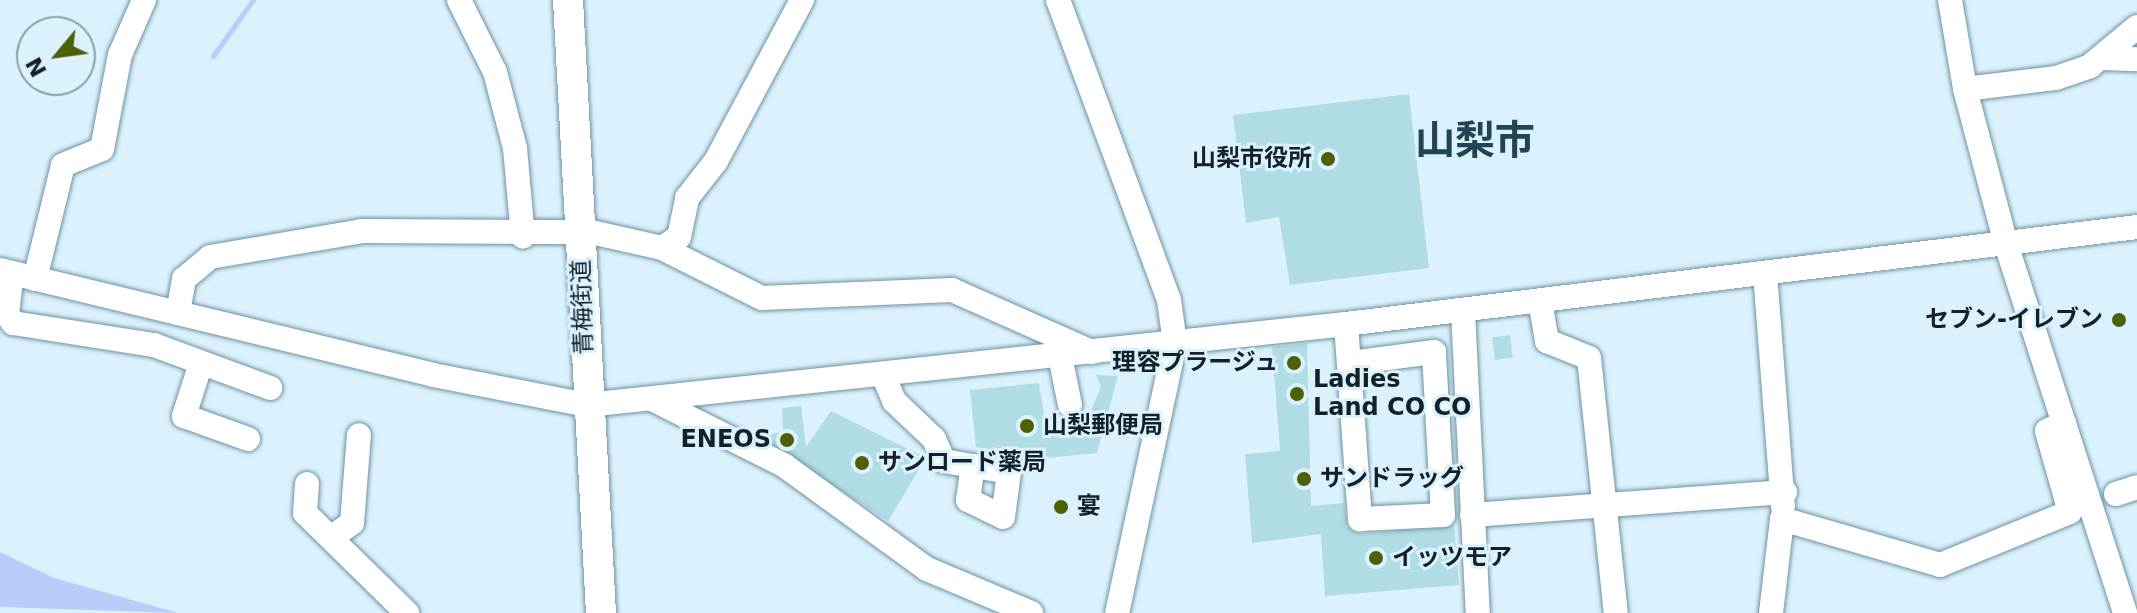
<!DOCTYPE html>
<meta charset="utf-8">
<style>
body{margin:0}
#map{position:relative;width:2137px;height:613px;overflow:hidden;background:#dbf2fd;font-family:"DejaVu Sans","Noto Sans JP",sans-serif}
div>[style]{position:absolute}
.water>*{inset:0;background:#bbcbfa}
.stream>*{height:5px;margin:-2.5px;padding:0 2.5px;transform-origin:2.5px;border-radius:2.5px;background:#bbcbfa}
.building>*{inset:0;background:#b0dde3;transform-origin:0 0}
.roads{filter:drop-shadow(0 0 2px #6e92a3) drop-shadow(0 0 2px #6e92a3)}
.minor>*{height:24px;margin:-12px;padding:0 12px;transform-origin:12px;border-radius:12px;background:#fff}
.major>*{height:30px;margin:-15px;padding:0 15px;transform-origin:15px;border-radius:15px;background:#fff}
.dots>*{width:22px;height:22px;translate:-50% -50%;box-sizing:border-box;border:4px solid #dbf2fd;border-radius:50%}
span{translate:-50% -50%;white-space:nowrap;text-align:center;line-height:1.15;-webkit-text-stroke:6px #dbf2fd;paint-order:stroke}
.poi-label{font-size:24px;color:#132229;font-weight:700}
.right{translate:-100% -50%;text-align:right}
.left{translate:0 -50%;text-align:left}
.street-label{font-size:24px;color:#132229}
.town-label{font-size:40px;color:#224554;font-weight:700}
.north{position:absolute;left:16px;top:16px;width:80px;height:80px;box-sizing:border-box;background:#dbf2fd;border:2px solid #8b9fa8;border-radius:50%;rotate:241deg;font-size:22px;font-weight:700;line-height:32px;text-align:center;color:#132229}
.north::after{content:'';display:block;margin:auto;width:28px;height:36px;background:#4d6006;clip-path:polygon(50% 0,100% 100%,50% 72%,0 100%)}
</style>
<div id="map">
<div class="water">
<div style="clip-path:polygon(0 552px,54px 578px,178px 613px,0 607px)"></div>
</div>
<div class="stream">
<div style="left:213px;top:56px;width:69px;rotate:-54.5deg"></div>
</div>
<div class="building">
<div style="clip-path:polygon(1409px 94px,1429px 268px,1290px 285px,1279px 217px,1246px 223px,1233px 115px)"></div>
<div style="left:1510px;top:335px;width:23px;height:18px;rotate:83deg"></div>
<div style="clip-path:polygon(1307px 343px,1311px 506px,1344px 503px,1347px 527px,1360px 534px,1454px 525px,1459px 585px,1325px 596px,1321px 534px,1252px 543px,1245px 454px,1280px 451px,1272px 347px)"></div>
<div style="clip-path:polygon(1096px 375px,1118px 376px,1097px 453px,1046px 458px,1046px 465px,976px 447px,970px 390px,1039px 383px,1045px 420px,1088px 418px,1101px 387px)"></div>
<div style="clip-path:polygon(801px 406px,806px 447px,831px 411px,926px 458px,888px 521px,760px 437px,783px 431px,782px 408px)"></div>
</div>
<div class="roads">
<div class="minor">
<div style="left:459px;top:0;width:80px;rotate:63.4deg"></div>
<div style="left:495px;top:72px;width:79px;rotate:75.3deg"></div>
<div style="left:515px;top:148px;width:89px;rotate:84.9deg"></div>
<div style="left:1058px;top:0;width:320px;rotate:69.7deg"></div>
<div style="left:1169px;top:300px;width:43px;rotate:82.1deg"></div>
<div style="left:1175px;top:343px;width:276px;rotate:102.1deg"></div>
<div style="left:1950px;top:0;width:90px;rotate:80.4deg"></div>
<div style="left:1965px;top:89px;width:160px;rotate:75.2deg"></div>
<div style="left:2006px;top:244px;width:388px;rotate:72.1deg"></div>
<div style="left:2102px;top:58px;width:35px;rotate:2deg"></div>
<div style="left:1965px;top:89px;width:92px;rotate:-6.9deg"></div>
<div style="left:2056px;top:78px;width:36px;rotate:-19deg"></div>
<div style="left:2090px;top:66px;width:61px;rotate:-39.7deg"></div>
<div style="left:662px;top:248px;width:112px;rotate:26.6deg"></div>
<div style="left:762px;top:298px;width:190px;rotate:-2.4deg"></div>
<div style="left:952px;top:290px;width:153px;rotate:23.9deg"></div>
<div style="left:0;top:270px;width:446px;rotate:13.6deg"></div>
<div style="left:433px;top:375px;width:157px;rotate:11deg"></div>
<div style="left:587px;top:405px;width:763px;rotate:-6.09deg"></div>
<div style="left:1346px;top:324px;width:797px;rotate:-6.99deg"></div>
<div style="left:12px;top:273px;width:41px;rotate:97deg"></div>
<div style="left:7px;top:314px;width:11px;rotate:56deg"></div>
<div style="left:13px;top:323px;width:143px;rotate:8.9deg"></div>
<div style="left:154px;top:345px;width:124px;rotate:20.3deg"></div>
<div style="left:1765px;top:273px;width:234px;rotate:85.6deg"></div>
<div style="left:35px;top:279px;width:117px;rotate:-76.2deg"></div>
<div style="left:63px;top:165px;width:42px;rotate:-22.3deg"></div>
<div style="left:102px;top:149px;width:96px;rotate:-79.2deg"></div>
<div style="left:120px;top:55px;width:60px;rotate:-66.4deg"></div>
<div style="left:1540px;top:301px;width:41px;rotate:80.1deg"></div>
<div style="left:1547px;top:341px;width:45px;rotate:22deg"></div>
<div style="left:1589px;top:358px;width:256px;rotate:84deg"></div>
<div style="left:1463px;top:311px;width:302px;rotate:87.2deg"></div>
<div style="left:178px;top:313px;width:35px;rotate:-80deg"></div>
<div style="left:184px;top:279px;width:34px;rotate:-40deg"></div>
<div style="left:210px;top:257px;width:154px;rotate:-9.7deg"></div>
<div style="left:362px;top:231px;width:229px;rotate:0.3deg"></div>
<div style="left:591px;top:232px;width:73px;rotate:12.7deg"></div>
<div style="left:662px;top:248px;width:20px;rotate:-33deg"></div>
<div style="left:679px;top:237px;width:40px;rotate:-78deg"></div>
<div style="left:687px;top:198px;width:47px;rotate:-51.9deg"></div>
<div style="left:716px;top:161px;width:183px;rotate:-61.9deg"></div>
<div style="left:1346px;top:324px;width:196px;rotate:85.9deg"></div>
<div style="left:1360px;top:519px;width:83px;rotate:-2.8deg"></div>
<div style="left:1443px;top:515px;width:163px;rotate:-93.2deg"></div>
<div style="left:1434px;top:352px;width:85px;rotate:172.5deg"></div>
<div style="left:1060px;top:356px;width:50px;rotate:78.5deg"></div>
<div style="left:201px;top:363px;width:56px;rotate:107.8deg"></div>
<div style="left:184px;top:416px;width:68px;rotate:19.8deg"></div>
<div style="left:884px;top:377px;width:26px;rotate:67deg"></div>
<div style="left:894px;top:401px;width:55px;rotate:43.5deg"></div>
<div style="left:934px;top:439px;width:24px;rotate:66deg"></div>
<div style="left:944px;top:461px;width:29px;rotate:10deg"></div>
<div style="left:973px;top:466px;width:36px;rotate:9deg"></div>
<div style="left:1009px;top:472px;width:45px;rotate:97.6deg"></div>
<div style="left:1003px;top:517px;width:39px;rotate:-154deg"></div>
<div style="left:968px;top:500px;width:34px;rotate:-82deg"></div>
<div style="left:652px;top:399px;width:149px;rotate:26.7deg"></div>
<div style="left:785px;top:466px;width:175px;rotate:36deg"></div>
<div style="left:927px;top:569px;width:113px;rotate:22.9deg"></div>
<div style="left:307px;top:484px;width:29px;rotate:94deg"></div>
<div style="left:305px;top:513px;width:143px;rotate:44.4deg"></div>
<div style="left:2116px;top:494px;width:22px;rotate:-18deg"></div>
<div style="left:1472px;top:515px;width:314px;rotate:-4.2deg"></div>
<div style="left:331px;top:538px;width:26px;rotate:-36deg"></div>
<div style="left:352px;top:523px;width:88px;rotate:-85.5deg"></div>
<div style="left:1771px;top:613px;width:95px;rotate:-83.3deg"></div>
<div style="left:1782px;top:519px;width:165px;rotate:16.2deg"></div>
<div style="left:1940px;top:565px;width:140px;rotate:-22.2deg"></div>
<div style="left:2070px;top:512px;width:84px;rotate:-105.9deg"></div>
<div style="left:2047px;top:431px;width:19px;rotate:-25deg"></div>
</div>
<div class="major">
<div style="left:568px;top:0;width:614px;rotate:86.92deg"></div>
</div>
</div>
<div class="dots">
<div style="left:1328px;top:159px;background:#4d6006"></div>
<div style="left:2119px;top:320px;background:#4d6006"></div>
<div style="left:1294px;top:363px;background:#4d6006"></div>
<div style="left:1297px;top:394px;background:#4d6006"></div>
<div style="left:1027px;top:426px;background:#4d6006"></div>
<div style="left:787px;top:440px;background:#4d6006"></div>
<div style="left:862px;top:463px;background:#4d6006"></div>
<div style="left:1304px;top:479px;background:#4d6006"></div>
<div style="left:1061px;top:507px;background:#4d6006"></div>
<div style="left:1376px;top:558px;background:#4d6006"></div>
</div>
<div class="poi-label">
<span class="right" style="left:1312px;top:159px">山梨市役所</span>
<span class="right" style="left:2103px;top:320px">セブン-イレブン</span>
<span class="right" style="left:1278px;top:363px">理容プラージュ</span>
<span class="left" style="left:1313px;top:394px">Ladies<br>Land CO CO</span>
<span class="left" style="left:1043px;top:426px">山梨郵便局</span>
<span class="right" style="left:771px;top:440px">ENEOS</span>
<span class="left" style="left:878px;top:463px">サンロード薬局</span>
<span class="left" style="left:1320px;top:479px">サンドラッグ</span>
<span class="left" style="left:1077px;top:507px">宴</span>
<span class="left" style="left:1392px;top:558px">イッツモア</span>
</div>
<div class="street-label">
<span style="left:583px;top:307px;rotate:-92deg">青梅街道</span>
</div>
<div class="town-label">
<span style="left:1475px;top:140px">山梨市</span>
</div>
<div class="north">N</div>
</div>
